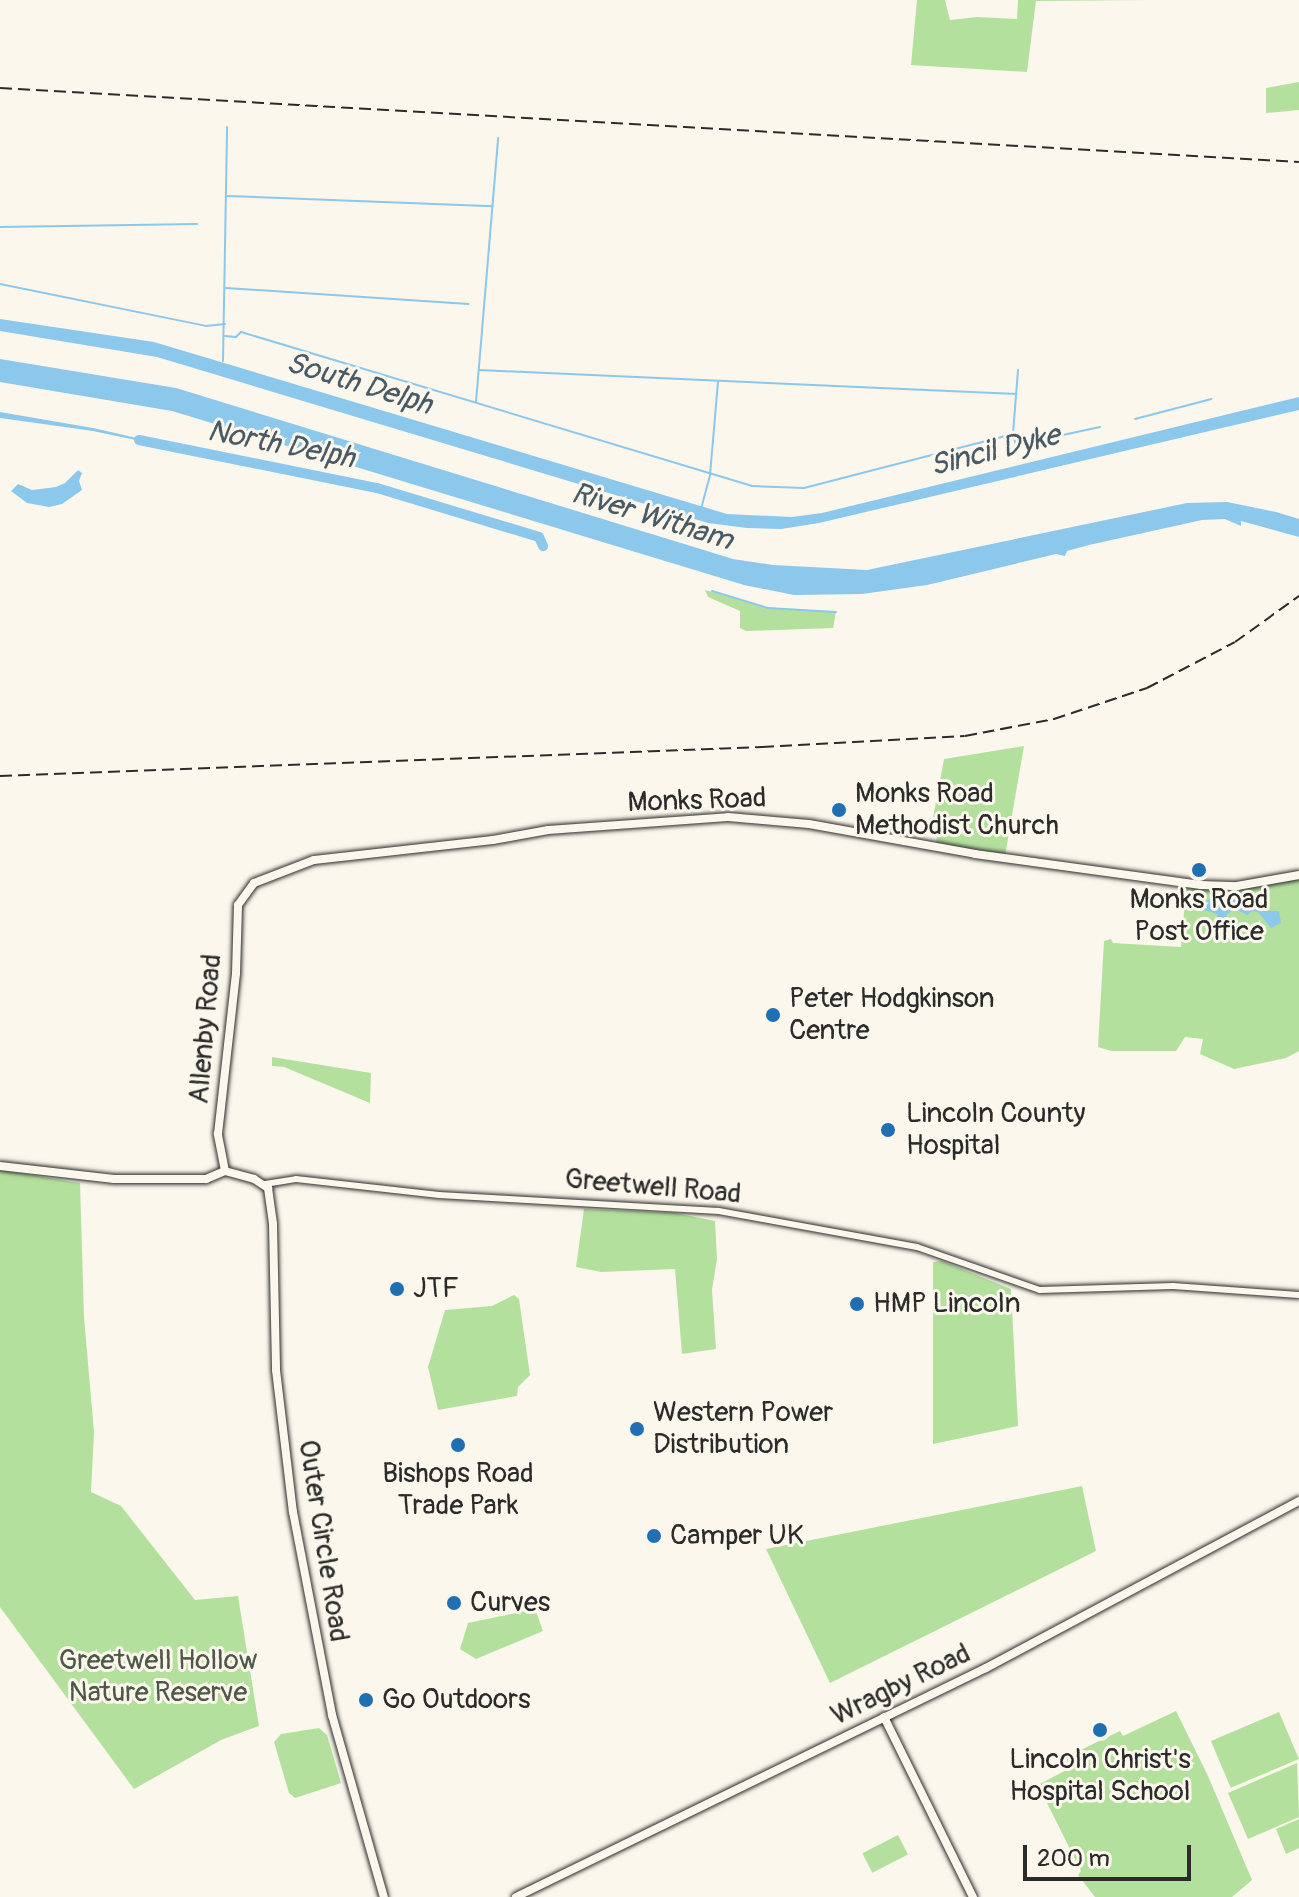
<!DOCTYPE html>
<style>
body{margin:0}
#map{position:relative;width:1299px;height:1897px;overflow:hidden;background:#fbf7ec;font-family:Pangolin,sans-serif}
div>[style]{position:absolute}
.green>*{inset:0;background:#b4e09e;transform-origin:0 0}
.water>*{inset:0;background:#8cc7ec}
.stream>*{height:2px;margin:-1px;padding:0 1px;transform-origin:1px;border-radius:1px;background:#8cc7ec}
.river>*{height:10px;margin:-5px;padding:0 5px;transform-origin:5px;border-radius:5px;background:#8cc7ec}
.roads{filter:drop-shadow(0 0 2px #2b2b2b) drop-shadow(0 0 2px #2b2b2b)}
.minor>*{height:6px;margin:-3px;padding:0 3px;transform-origin:3px;border-radius:3px;background:#fbf7ec}
.major>*{height:8px;margin:-4px;padding:0 4px;transform-origin:4px;border-radius:4px;background:#fbf7ec}
.rail>*{height:2px;margin-top:-1px;transform-origin:0;background:repeating-linear-gradient(90deg,#2b2b2b 0 12px,transparent 0 18px)}
.dots>*{width:22px;height:22px;translate:-50% -50%;box-sizing:border-box;border:4px solid #fbf7ec;border-radius:50%}
span{translate:-50% -50%;white-space:nowrap;text-align:center;line-height:1.15;-webkit-text-stroke:6px #fbf7ec;paint-order:stroke}
.poi-label{font-size:28px;color:#2b2b2b}
.left{translate:0 -50%;text-align:left}
.street-label{font-size:28px;color:#2b2b2b}
.park-label{font-size:28px;color:#4d5848}
.water-label{font-size:30px;color:#485a65;font-style:italic}
.scale{position:absolute;left:1023px;top:1845px;width:168px;height:36px;box-sizing:border-box;border:4px solid #2b2b2b;border-top:0;padding-left:10px;font-size:24px;line-height:28px;white-space:nowrap;color:#2b2b2b;-webkit-text-stroke:6px #fbf7ec;paint-order:stroke}
</style>
<div id="map">
<div class="green">
<div style="clip-path:polygon(917px 0,945px 0,950px 20px,977px 17px,1017px 19px,1018px 0,1151px 0,1036px 1px,1027px 72px,911px 65px)"></div>
<div style="clip-path:polygon(1299px 82px,1299px 110px,1266px 113px,1266px 88px)"></div>
<div style="clip-path:polygon(705px 590px,768px 608px,836px 612px,833px 628px,746px 631px,740px 628px,740px 611px,708px 597px)"></div>
<div style="clip-path:polygon(1024px 746px,1005px 856px,936px 845px,937px 836px,930px 834px,944px 759px)"></div>
<div style="clip-path:polygon(1299px 877px,1299px 1051px,1286px 1058px,1234px 1069px,1200px 1054px,1203px 1039px,1185px 1037px,1176px 1051px,1111px 1051px,1098px 1047px,1104px 941px,1111px 939px,1113px 943px,1181px 947px,1186px 888px,1233px 890px)"></div>
<div style="clip-path:polygon(272px 1057px,371px 1073px,370px 1103px,284px 1067px,272px 1066px)"></div>
<div style="clip-path:polygon(0 1170px,80px 1183px,84px 1317px,94px 1432px,91px 1492px,121px 1506px,195px 1600px,238px 1596px,259px 1726px,221px 1740px,134px 1789px,0 1607px)"></div>
<div style="clip-path:polygon(584px 1209px,675px 1213px,715px 1221px,717px 1259px,712px 1290px,716px 1349px,682px 1354px,675px 1269px,601px 1272px,576px 1267px)"></div>
<div style="clip-path:polygon(942px 1261px,1011px 1289px,1018px 1426px,933px 1444px,933px 1262px)"></div>
<div style="clip-path:polygon(514px 1295px,519px 1299px,530px 1375px,518px 1387px,517px 1396px,438px 1410px,428px 1367px,445px 1310px,492px 1306px)"></div>
<div style="clip-path:polygon(1082px 1486px,1096px 1551px,830px 1683px,766px 1549px)"></div>
<div style="clip-path:polygon(535px 1609px,543px 1631px,476px 1659px,460px 1649px,468px 1623px)"></div>
<div style="clip-path:polygon(1176px 1711px,1208px 1776px,1252px 1880px,1232px 1897px,1095px 1897px,1078px 1875px,1081px 1871px,1038px 1785px,1070px 1768px,1066px 1757px,1120px 1731px,1123px 1736px)"></div>
<div style="left:1279px;top:1712px;width:51px;height:74px;rotate:67deg"></div>
<div style="clip-path:polygon(319px 1728px,327px 1735px,341px 1783px,295px 1798px,289px 1793px,274px 1742px,281px 1734px)"></div>
<div style="clip-path:polygon(1297px 1763px,1299px 1817px,1248px 1839px,1228px 1793px)"></div>
<div style="clip-path:polygon(1299px 1819px,1299px 1848px,1286px 1854px,1276px 1829px)"></div>
<div style="left:898px;top:1835px;width:22px;height:40px;rotate:63deg"></div>
</div>
<div class="water">
<div style="clip-path:polygon(0 319px,154px 342px,727px 514px,792px 517px,822px 513px,1299px 397px,1299px 410px,819px 523px,781px 529px,747px 528px,708px 523px,157px 357px,0 331px)"></div>
<div style="clip-path:polygon(0 359px,176px 388px,733px 559px,773px 565px,867px 570px,1187px 503px,1227px 502px,1276px 512px,1299px 519px,1299px 537px,1241px 521px,1241px 526px,1225px 519px,1202px 520px,1089px 545px,1067px 551px,1065px 556px,1056px 554px,927px 585px,862px 594px,794px 595px,744px 585px,172px 411px,0 382px)"></div>
<div style="clip-path:polygon(0 412px,93px 428px,150px 441px,150px 443px,93px 431px,0 418px)"></div>
<div style="clip-path:polygon(78px 470px,82px 473px,79px 481px,82px 490px,62px 504px,49px 507px,27px 503px,11px 491px,18px 484px,32px 490px,56px 487px,65px 483px)"></div>
<div style="clip-path:polygon(1215px 896px,1236px 897px,1246px 906px,1261px 898px,1265px 903px,1263px 911px,1279px 911px,1281px 923px,1271px 928px,1258px 912px,1252px 911px,1248px 915px,1235px 909px,1226px 915px,1234px 926px,1219px 930px,1216px 927px,1217px 914px,1204px 910px,1203px 903px)"></div>
</div>
<div class="stream">
<div style="left:227px;top:196px;width:266px;rotate:2.2deg"></div>
<div style="left:0;top:227px;width:197px;rotate:-0.9deg"></div>
<div style="left:0;top:284px;width:210px;rotate:11.5deg"></div>
<div style="left:206px;top:326px;width:19px;rotate:-6deg"></div>
<div style="left:226px;top:288px;width:243px;rotate:3.8deg"></div>
<div style="left:225px;top:336px;width:11px;rotate:5deg"></div>
<div style="left:236px;top:337px;width:7px;rotate:-45deg"></div>
<div style="left:241px;top:332px;width:534px;rotate:16.77deg"></div>
<div style="left:752px;top:486px;width:52px;rotate:2.2deg"></div>
<div style="left:804px;top:488px;width:216px;rotate:-14.5deg"></div>
<div style="left:223px;top:361px;width:234px;rotate:-89deg"></div>
<div style="left:479px;top:370px;width:538px;rotate:2.56deg"></div>
<div style="left:1018px;top:370px;width:64px;rotate:94.5deg"></div>
<div style="left:1013px;top:434px;width:11px;rotate:75deg"></div>
<div style="left:1016px;top:445px;width:86px;rotate:-12.1deg"></div>
<div style="left:476px;top:402px;width:265px;rotate:-85.2deg"></div>
<div style="left:1135px;top:419px;width:79px;rotate:-14.7deg"></div>
<div style="left:701px;top:509px;width:35px;rotate:-75deg"></div>
<div style="left:710px;top:475px;width:94px;rotate:-85.1deg"></div>
<div style="left:712px;top:591px;width:59px;rotate:16.9deg"></div>
<div style="left:768px;top:608px;width:68px;rotate:3.4deg"></div>
</div>
<div class="river">
<div style="left:139px;top:440px;width:243px;rotate:11.4deg"></div>
<div style="left:377px;top:488px;width:169px;rotate:16.8deg"></div>
<div style="left:539px;top:537px;width:10px;rotate:66deg"></div>
</div>
<div class="roads">
<div class="minor">
<div style="left:265px;top:1184px;width:31px;rotate:-9deg"></div>
<div style="left:296px;top:1179px;width:144px;rotate:6.4deg"></div>
<div style="left:439px;top:1195px;width:280px;rotate:3.3deg"></div>
<div style="left:719px;top:1211px;width:201px;rotate:10.3deg"></div>
<div style="left:917px;top:1247px;width:130px;rotate:19.3deg"></div>
<div style="left:1040px;top:1290px;width:133px;rotate:-1.7deg"></div>
<div style="left:1173px;top:1286px;width:126px;rotate:4.1deg"></div>
</div>
<div class="major">
<div style="left:0;top:1166px;width:115px;rotate:6.5deg"></div>
<div style="left:114px;top:1179px;width:92px"></div>
<div style="left:206px;top:1179px;width:21px;rotate:-23deg"></div>
<div style="left:225px;top:1171px;width:30px;rotate:15deg"></div>
<div style="left:254px;top:1179px;width:17px;rotate:33deg"></div>
<div style="left:268px;top:1188px;width:36px;rotate:82deg"></div>
<div style="left:273px;top:1224px;width:146px;rotate:88.8deg"></div>
<div style="left:276px;top:1370px;width:143px;rotate:83.2deg"></div>
<div style="left:293px;top:1512px;width:207px;rotate:79.1deg"></div>
<div style="left:332px;top:1715px;width:189px;rotate:74.1deg"></div>
<div style="left:225px;top:1171px;width:38px;rotate:-101deg"></div>
<div style="left:218px;top:1134px;width:162px;rotate:-83.6deg"></div>
<div style="left:236px;top:973px;width:68px;rotate:-88.3deg"></div>
<div style="left:238px;top:905px;width:27px;rotate:-54deg"></div>
<div style="left:254px;top:883px;width:64px;rotate:-21deg"></div>
<div style="left:314px;top:860px;width:180px;rotate:-6.4deg"></div>
<div style="left:493px;top:840px;width:56px;rotate:-10.3deg"></div>
<div style="left:548px;top:830px;width:180px;rotate:-4.1deg"></div>
<div style="left:728px;top:817px;width:81px;rotate:4.9deg"></div>
<div style="left:809px;top:824px;width:169px;rotate:10.2deg"></div>
<div style="left:975px;top:854px;width:228px;rotate:7.8deg"></div>
<div style="left:1201px;top:885px;width:36px;rotate:2deg"></div>
<div style="left:1237px;top:886px;width:63px;rotate:-10.1deg"></div>
<div style="left:884px;top:1717px;width:201px;rotate:63.7deg"></div>
<div style="left:516px;top:1897px;width:523px;rotate:-25.98deg"></div>
<div style="left:986px;top:1668px;width:355px;rotate:-28.1deg"></div>
</div>
</div>
<div class="rail">
<div style="left:0;top:88px;width:1301px;rotate:3.26deg"></div>
<div style="left:0;top:776px;width:763px;rotate:-2.18deg"></div>
<div style="left:762px;top:747px;width:203px;rotate:-3.1deg"></div>
<div style="left:965px;top:736px;width:91px;rotate:-10.8deg"></div>
<div style="left:1054px;top:719px;width:98px;rotate:-18.4deg"></div>
<div style="left:1147px;top:688px;width:99px;rotate:-27.6deg"></div>
<div style="left:1235px;top:642px;width:79px;rotate:-35.7deg"></div>
</div>
<div class="dots">
<div style="left:839px;top:810px;background:#1f6fb2"></div>
<div style="left:1199px;top:870px;background:#1f6fb2"></div>
<div style="left:773px;top:1015px;background:#1f6fb2"></div>
<div style="left:888px;top:1130px;background:#1f6fb2"></div>
<div style="left:397px;top:1289px;background:#1f6fb2"></div>
<div style="left:857px;top:1304px;background:#1f6fb2"></div>
<div style="left:637px;top:1429px;background:#1f6fb2"></div>
<div style="left:458px;top:1445px;background:#1f6fb2"></div>
<div style="left:654px;top:1536px;background:#1f6fb2"></div>
<div style="left:454px;top:1603px;background:#1f6fb2"></div>
<div style="left:366px;top:1700px;background:#1f6fb2"></div>
<div style="left:1100px;top:1730px;background:#1f6fb2"></div>
</div>
<div class="poi-label">
<span class="left" style="left:855px;top:810px">Monks Road<br>Methodist Church</span>
<span style="left:1199px;top:916px">Monks Road<br>Post Office</span>
<span class="left" style="left:789px;top:1015px">Peter Hodgkinson<br>Centre</span>
<span class="left" style="left:906px;top:1130px">Lincoln County<br>Hospital</span>
<span class="left" style="left:413px;top:1289px">JTF</span>
<span class="left" style="left:873px;top:1304px">HMP Lincoln</span>
<span class="left" style="left:653px;top:1429px">Western Power<br>Distribution</span>
<span style="left:458px;top:1490px">Bishops Road<br>Trade Park</span>
<span class="left" style="left:670px;top:1536px">Camper UK</span>
<span class="left" style="left:470px;top:1603px">Curves</span>
<span class="left" style="left:382px;top:1700px">Go Outdoors</span>
<span style="left:1100px;top:1776px">Lincoln Christ's<br>Hospital School</span>
</div>
<div class="street-label">
<span style="left:697px;top:801px;rotate:-2deg">Monks Road</span>
<span style="left:206px;top:1029px;rotate:-85deg">Allenby Road</span>
<span style="left:653px;top:1187px;rotate:5deg">Greetwell Road</span>
<span style="left:323px;top:1541px;rotate:81deg">Outer Circle Road</span>
<span style="left:901px;top:1685px;rotate:-26deg">Wragby Road</span>
</div>
<div class="park-label">
<span style="left:158px;top:1677px">Greetwell Hollow<br>Nature Reserve</span>
</div>
<div class="water-label">
<span style="left:359px;top:384px;rotate:17deg">South Delph</span>
<span style="left:281px;top:445px;rotate:11deg">North Delph</span>
<span style="left:995px;top:451px;rotate:-14deg">Sincil Dyke</span>
<span style="left:652px;top:517px;rotate:17deg">River Witham</span>
</div>
<div class="scale">200 m</div>
</div>
